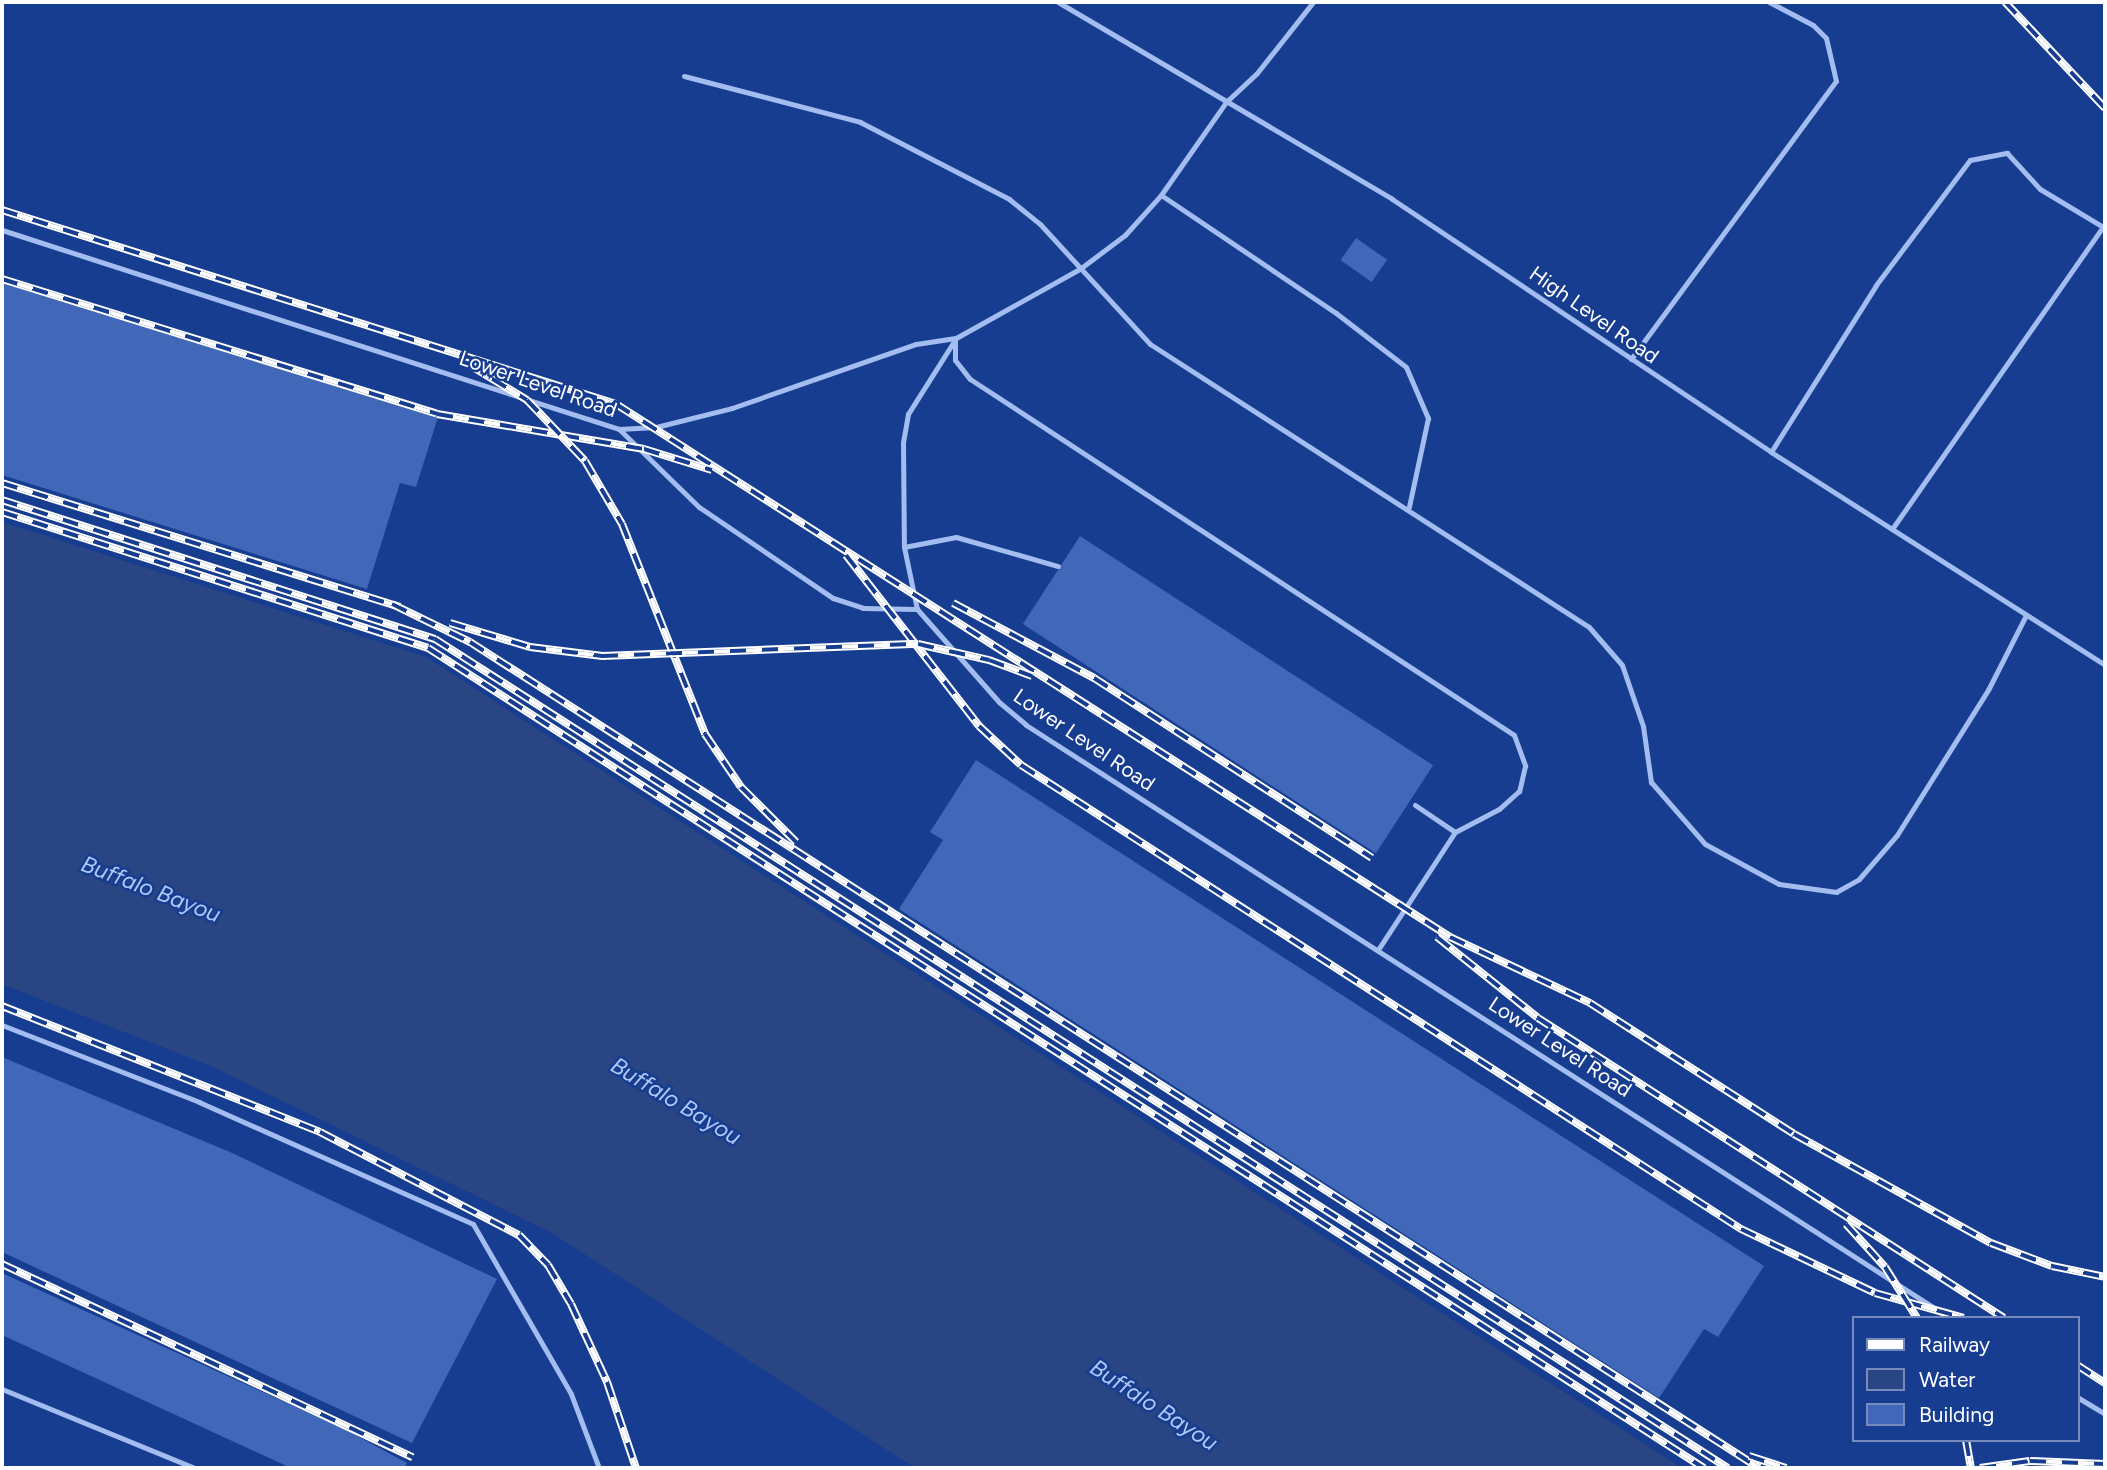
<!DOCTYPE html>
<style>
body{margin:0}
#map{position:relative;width:2107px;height:1470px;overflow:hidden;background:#173d90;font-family:Figtree,sans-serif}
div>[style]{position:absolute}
.water>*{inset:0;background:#294583}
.building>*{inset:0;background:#4067b8;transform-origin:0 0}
.service>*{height:5px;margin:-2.5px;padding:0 2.5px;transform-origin:2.5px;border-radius:2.5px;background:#a4bdf0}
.rail>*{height:8px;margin-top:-4px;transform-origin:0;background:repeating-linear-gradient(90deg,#173d90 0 16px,#fff 0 32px);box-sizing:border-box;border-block:2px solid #fff}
span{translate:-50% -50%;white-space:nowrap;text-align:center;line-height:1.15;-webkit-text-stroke:5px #173d90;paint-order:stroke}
.street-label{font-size:21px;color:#fff}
.water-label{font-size:23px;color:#b0c8f7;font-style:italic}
.frame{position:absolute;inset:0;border:4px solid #fff;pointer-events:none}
.legend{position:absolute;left:1852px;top:1316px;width:228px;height:126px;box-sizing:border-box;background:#173d90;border:2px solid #748bbc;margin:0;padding:9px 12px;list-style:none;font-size:21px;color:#fff}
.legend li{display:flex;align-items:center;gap:14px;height:35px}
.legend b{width:35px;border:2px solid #748bbc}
</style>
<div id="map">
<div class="water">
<div style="clip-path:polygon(2px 522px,426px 657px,1682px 1468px,915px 1468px,552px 1233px,213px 1067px,2px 984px)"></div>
</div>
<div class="building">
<div style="left:1356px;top:238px;width:38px;height:27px;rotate:35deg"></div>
<div style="clip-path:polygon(2px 282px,438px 417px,416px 487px,400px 483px,367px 589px,2px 475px)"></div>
<div style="left:1080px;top:536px;width:421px;height:105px;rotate:33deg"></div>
<div style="clip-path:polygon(976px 760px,1764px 1266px,1718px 1337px,1704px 1329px,1659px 1398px,899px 909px,943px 840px,930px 832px)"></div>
<div style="clip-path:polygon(2px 1057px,230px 1152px,497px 1279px,412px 1443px,2px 1252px)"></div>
<div style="clip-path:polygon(2px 1273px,346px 1430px,407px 1463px,404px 1468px,291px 1468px,2px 1335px)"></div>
</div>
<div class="service">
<div style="left:1058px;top:2px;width:388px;rotate:30.5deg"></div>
<div style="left:1392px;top:199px;width:456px;rotate:33.7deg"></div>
<div style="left:1771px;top:452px;width:396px;rotate:32.5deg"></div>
<div style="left:684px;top:76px;width:182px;rotate:14.6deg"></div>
<div style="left:860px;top:122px;width:168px;rotate:27.3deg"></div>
<div style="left:1009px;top:199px;width:40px;rotate:39deg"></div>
<div style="left:1040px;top:224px;width:163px;rotate:47.5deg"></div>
<div style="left:1150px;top:344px;width:522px;rotate:32.81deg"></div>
<div style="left:1589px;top:627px;width:50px;rotate:49deg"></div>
<div style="left:1622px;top:665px;width:65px;rotate:71deg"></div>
<div style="left:1643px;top:726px;width:57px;rotate:81.9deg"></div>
<div style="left:1651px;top:782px;width:82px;rotate:48.9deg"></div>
<div style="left:1705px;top:844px;width:84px;rotate:28.4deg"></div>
<div style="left:1779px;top:884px;width:58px;rotate:8deg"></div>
<div style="left:1836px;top:892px;width:26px;rotate:-29deg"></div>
<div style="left:1859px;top:879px;width:58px;rotate:-49.2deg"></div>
<div style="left:1897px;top:835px;width:171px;rotate:-57.9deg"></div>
<div style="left:1988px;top:690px;width:84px;rotate:-63.1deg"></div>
<div style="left:1161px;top:195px;width:211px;rotate:34deg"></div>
<div style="left:1336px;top:313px;width:88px;rotate:37.6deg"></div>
<div style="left:1406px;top:367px;width:56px;rotate:66.7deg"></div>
<div style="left:1428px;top:418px;width:91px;rotate:102.1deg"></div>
<div style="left:2px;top:230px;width:648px;rotate:17.88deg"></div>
<div style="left:619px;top:429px;width:37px;rotate:-3deg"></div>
<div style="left:656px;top:427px;width:78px;rotate:-14deg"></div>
<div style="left:732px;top:408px;width:195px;rotate:-19.2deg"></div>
<div style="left:916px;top:344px;width:40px;rotate:-8.5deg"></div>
<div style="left:956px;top:338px;width:143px;rotate:-29.2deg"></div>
<div style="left:1081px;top:268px;width:55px;rotate:-36.9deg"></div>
<div style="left:1125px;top:235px;width:54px;rotate:-48deg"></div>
<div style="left:1161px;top:195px;width:113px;rotate:-55deg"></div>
<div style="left:1226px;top:102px;width:42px;rotate:-43.1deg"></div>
<div style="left:1257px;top:73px;width:90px;rotate:-51.7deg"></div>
<div style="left:956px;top:338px;width:90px;rotate:122.3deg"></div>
<div style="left:908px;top:414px;width:28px;rotate:100deg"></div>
<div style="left:903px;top:442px;width:105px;rotate:89.5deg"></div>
<div style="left:904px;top:547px;width:63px;rotate:78.2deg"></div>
<div style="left:917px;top:609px;width:124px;rotate:48.6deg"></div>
<div style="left:999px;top:702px;width:35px;rotate:40deg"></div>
<div style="left:1026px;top:725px;width:1098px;rotate:32.69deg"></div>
<div style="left:955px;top:341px;width:19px;rotate:90deg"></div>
<div style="left:955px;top:360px;width:24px;rotate:52deg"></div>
<div style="left:970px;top:379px;width:650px;rotate:33.2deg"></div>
<div style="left:1514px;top:735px;width:33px;rotate:70deg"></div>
<div style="left:1525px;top:766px;width:26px;rotate:103deg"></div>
<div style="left:1519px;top:791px;width:27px;rotate:138deg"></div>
<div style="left:1499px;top:809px;width:50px;rotate:152.4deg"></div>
<div style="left:1455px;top:832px;width:139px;rotate:123.2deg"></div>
<div style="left:1631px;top:359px;width:345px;rotate:-53.6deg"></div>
<div style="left:1836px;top:81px;width:44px;rotate:-103.1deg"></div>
<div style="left:1826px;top:38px;width:18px;rotate:-135deg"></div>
<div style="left:1813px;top:25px;width:50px;rotate:-152.4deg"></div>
<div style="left:619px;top:429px;width:112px;rotate:44.3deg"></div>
<div style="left:699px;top:507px;width:162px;rotate:34.2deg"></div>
<div style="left:833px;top:598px;width:32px;rotate:18deg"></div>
<div style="left:863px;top:608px;width:54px;rotate:1.1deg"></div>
<div style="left:1771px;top:452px;width:197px;rotate:-57.8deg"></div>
<div style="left:1876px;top:285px;width:156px;rotate:-53.1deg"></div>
<div style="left:1970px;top:160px;width:38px;rotate:-11deg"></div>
<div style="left:2007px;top:153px;width:49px;rotate:47.5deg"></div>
<div style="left:2040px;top:189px;width:76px;rotate:31deg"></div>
<div style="left:1892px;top:529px;width:369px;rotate:-55.1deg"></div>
<div style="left:904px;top:547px;width:53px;rotate:-10.9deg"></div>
<div style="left:956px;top:537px;width:106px;rotate:15.9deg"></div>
<div style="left:1415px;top:805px;width:48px;rotate:34deg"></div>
<div style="left:2px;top:1025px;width:212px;rotate:21.3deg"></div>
<div style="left:199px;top:1102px;width:300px;rotate:24deg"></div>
<div style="left:473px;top:1224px;width:196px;rotate:60deg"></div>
<div style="left:571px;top:1394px;width:79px;rotate:69.3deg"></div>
<div style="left:2px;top:1389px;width:209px;rotate:22.3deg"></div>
<div style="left:2077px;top:1397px;width:33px;rotate:31deg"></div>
</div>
<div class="rail">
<div style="left:2005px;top:2px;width:146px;rotate:46.7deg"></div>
<div style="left:2px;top:210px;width:644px;rotate:17.53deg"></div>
<div style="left:616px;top:404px;width:990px;rotate:32.58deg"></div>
<div style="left:1450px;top:937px;width:155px;rotate:25.2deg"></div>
<div style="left:1590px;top:1003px;width:242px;rotate:32.7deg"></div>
<div style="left:1794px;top:1134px;width:225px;rotate:29deg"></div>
<div style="left:1991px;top:1243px;width:65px;rotate:20.7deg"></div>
<div style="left:2052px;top:1266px;width:54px;rotate:11.7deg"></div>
<div style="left:2px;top:279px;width:455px;rotate:17.2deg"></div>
<div style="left:437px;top:414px;width:210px;rotate:9.6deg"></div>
<div style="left:644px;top:449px;width:71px;rotate:17.2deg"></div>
<div style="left:465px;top:362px;width:73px;rotate:31.5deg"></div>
<div style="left:527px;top:400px;width:84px;rotate:46.4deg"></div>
<div style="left:585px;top:461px;width:73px;rotate:59.6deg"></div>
<div style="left:622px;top:524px;width:226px;rotate:68.4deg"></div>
<div style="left:705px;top:734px;width:64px;rotate:55.8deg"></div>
<div style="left:741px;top:787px;width:78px;rotate:45deg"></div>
<div style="left:2px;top:483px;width:417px;rotate:17.3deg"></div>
<div style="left:2px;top:500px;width:455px;rotate:17.8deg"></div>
<div style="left:435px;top:639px;width:1536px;rotate:32.67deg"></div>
<div style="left:2px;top:512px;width:447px;rotate:17.7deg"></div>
<div style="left:428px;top:648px;width:1517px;rotate:32.73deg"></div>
<div style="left:846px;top:555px;width:217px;rotate:52.1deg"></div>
<div style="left:979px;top:726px;width:57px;rotate:42.9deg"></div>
<div style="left:1021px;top:765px;width:857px;rotate:32.8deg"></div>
<div style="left:1741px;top:1229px;width:148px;rotate:25.5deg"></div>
<div style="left:1875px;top:1293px;width:92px;rotate:15.7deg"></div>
<div style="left:953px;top:603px;width:160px;rotate:28deg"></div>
<div style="left:1094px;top:678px;width:331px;rotate:32.9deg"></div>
<div style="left:392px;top:604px;width:87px;rotate:26deg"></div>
<div style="left:470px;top:642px;width:1531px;rotate:32.65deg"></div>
<div style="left:450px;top:623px;width:84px;rotate:16.7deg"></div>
<div style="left:530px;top:647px;width:73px;rotate:7.1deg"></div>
<div style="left:602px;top:656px;width:316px;rotate:-2.2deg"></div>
<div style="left:918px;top:644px;width:73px;rotate:12.7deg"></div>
<div style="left:989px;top:660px;width:46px;rotate:20.4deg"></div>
<div style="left:1437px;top:937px;width:129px;rotate:38.7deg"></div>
<div style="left:1538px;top:1018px;width:554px;rotate:32.77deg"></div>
<div style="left:2px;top:1006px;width:342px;rotate:21.6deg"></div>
<div style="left:320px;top:1132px;width:224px;rotate:27.4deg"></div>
<div style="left:519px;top:1235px;width:42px;rotate:46deg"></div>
<div style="left:548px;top:1265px;width:45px;rotate:59.5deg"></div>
<div style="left:571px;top:1304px;width:86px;rotate:65.2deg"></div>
<div style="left:607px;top:1382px;width:91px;rotate:71.4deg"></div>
<div style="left:1846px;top:1224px;width:58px;rotate:47.8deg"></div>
<div style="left:1885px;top:1267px;width:60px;rotate:57.9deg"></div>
<div style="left:2px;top:1264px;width:454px;rotate:25.2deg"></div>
<div style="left:2077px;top:1365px;width:33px;rotate:33deg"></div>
<div style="left:1966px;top:1440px;width:28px;rotate:80deg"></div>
<div style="left:1749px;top:1456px;width:39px;rotate:18deg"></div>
<div style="left:1980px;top:1468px;width:50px;rotate:-8deg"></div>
<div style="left:2030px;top:1461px;width:75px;rotate:2.3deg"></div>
</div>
<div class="street-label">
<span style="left:1594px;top:315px;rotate:35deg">High Level Road</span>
<span style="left:538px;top:384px;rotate:19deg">Lower Level Road</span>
<span style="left:1084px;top:740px;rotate:34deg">Lower Level Road</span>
<span style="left:1560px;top:1047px;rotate:33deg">Lower Level Road</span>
</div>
<div class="water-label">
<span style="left:151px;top:889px;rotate:21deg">Buffalo Bayou</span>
<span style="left:676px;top:1101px;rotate:31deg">Buffalo Bayou</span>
<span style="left:1154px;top:1405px;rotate:33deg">Buffalo Bayou</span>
</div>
<div class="frame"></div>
<ul class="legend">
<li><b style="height:9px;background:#fff"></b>Railway</li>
<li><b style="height:19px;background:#294583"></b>Water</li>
<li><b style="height:19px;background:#4067b8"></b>Building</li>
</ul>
</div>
